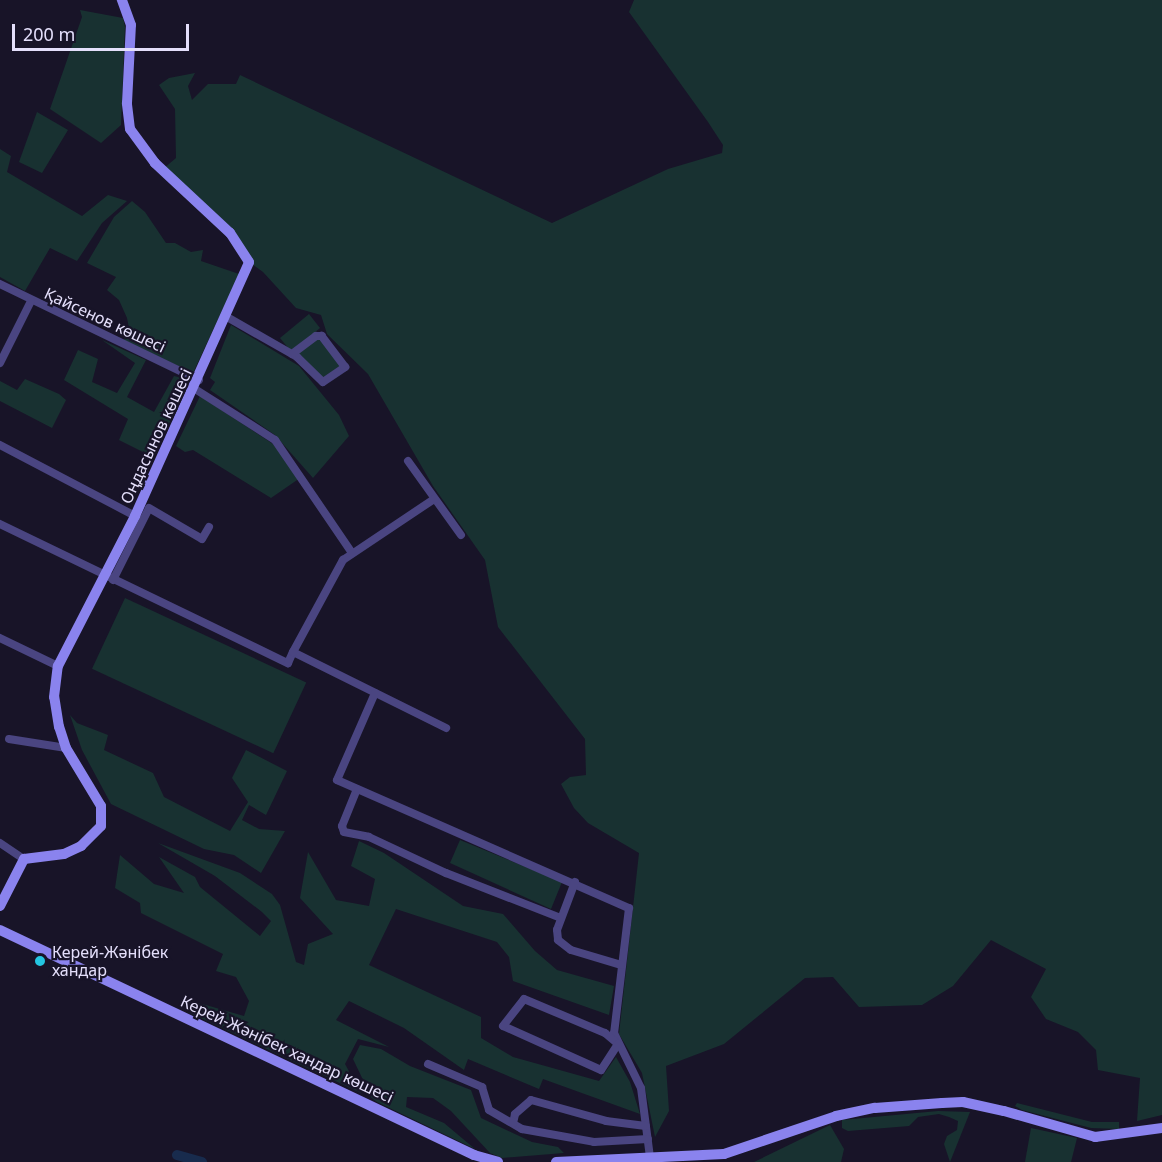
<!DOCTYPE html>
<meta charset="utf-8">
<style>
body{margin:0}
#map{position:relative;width:1162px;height:1162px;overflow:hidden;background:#181428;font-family:"Noto Sans",sans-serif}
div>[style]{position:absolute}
.green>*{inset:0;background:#183131;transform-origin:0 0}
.river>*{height:10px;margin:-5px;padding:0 5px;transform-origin:5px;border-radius:5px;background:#182b4d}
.street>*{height:8px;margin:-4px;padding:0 4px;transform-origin:4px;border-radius:4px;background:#4a4581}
.secondary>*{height:10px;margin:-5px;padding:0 5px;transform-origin:5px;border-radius:5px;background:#8a83ee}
.dots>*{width:16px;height:16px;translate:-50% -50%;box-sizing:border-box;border:3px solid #181428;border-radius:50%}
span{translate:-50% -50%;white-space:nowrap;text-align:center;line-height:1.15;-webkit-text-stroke:4.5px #181428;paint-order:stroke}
.street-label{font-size:16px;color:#e4dffb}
.poi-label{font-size:16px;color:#e4dffb}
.left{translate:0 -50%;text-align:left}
.scale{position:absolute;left:12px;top:24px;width:177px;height:27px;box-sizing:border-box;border:3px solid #e4dffb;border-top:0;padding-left:8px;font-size:18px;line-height:21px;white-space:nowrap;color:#e4dffb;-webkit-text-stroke:4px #181428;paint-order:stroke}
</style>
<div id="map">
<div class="green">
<div style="clip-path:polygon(634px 0,1162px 0,1162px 1115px,1137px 1121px,1140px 1078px,1098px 1070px,1096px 1050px,1078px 1032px,1046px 1019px,1031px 997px,1046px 969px,991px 940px,953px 986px,922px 1005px,859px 1007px,833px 977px,805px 978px,724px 1044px,666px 1066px,669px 1111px,655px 1137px,642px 1073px,619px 1034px,639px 853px,588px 823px,574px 808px,561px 784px,570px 777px,586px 775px,585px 739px,498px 627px,485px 560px,433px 486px,368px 374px,327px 334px,321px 315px,296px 308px,263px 272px,249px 262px,230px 233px,163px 169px,176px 158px,175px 109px,159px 85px,169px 78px,195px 73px,188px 86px,192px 100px,208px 84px,236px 84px,240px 75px,552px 223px,668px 169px,722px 153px,723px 145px,708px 122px,629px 12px)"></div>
<div style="clip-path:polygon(80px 10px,123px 18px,125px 27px,121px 125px,101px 143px,50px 109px,82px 17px)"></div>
<div style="clip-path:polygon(37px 112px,68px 130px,42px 173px,19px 162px)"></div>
<div style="clip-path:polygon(0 149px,11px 156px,7px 172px,82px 216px,108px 195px,127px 201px,102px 223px,77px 261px,50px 248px,25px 291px,0 277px)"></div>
<div style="clip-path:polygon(132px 201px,145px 212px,166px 243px,175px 243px,191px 252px,203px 250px,201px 261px,239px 274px,193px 373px,124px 340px,129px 328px,127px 318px,119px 300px,107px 290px,116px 277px,87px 263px,114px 217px)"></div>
<div style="clip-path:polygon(309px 314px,320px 328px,295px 349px,289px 349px,280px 338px)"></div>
<div style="clip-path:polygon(231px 325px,299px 366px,339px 415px,349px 436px,313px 478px,275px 435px,210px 390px,215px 382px,210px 378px)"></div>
<div style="clip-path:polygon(316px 339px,322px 341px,341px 366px,322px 378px,298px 354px)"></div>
<div style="clip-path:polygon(102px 340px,146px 360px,127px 397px,154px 412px,174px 376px,190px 380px,153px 457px,119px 440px,128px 419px,64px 380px,78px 350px,98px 359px,92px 382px,117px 393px,135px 363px)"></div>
<div style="clip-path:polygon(25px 379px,59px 394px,66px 400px,52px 428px,0 401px,0 381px,17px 390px)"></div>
<div style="clip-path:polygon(200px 396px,273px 444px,300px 478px,271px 498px,193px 450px,185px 452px,176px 446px)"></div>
<div style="left:125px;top:598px;width:200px;height:78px;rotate:25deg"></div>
<div style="clip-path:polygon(70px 715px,77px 723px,108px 735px,104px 750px,153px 773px,164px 797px,230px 831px,248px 802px,232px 778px,246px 750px,287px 771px,266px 815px,249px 805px,242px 820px,259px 829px,285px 831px,261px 873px,234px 855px,204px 849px,111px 804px,82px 750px)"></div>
<div style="clip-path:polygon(460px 840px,562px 882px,551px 909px,450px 863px)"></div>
<div style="clip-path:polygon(359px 841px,384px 853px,463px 906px,503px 914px,535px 951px,557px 970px,614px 986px,609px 1015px,513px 981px,509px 957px,497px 942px,396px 909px,369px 965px,481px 1017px,481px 1038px,513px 1057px,599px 1081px,616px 1057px,630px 1082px,640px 1114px,543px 1079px,539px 1089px,468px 1059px,464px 1070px,404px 1028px,349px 1001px,336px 1020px,389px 1047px,358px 1039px,345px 1064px,361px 1093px,188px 1012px,192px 1001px,244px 1016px,249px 1001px,236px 977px,216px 971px,223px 954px,141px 913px,140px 903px,115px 888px,120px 855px,154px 884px,184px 893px,159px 857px,195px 877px,200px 887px,260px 936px,271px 921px,262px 912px,215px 876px,158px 843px,240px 873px,272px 894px,280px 905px,296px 962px,304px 965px,308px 944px,333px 934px,300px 898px,308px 852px,336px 900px,369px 906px,375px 879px,351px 866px)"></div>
<div style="clip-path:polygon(360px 1045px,381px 1049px,410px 1066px,471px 1090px,481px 1118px,532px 1142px,558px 1147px,564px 1153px,502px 1158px,490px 1153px,451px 1111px,433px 1098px,407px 1097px,406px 1107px,444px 1123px,475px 1149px,377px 1102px,364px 1092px,365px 1084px,353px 1059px)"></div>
<div style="clip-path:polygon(1017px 1103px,1092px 1122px,1119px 1122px,1119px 1129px,1091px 1128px,1022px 1110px,1015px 1106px)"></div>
<div style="clip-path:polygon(938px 1111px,970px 1112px,950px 1162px,944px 1144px,947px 1136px,957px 1130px,958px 1121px,949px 1117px,939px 1114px,918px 1117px,909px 1126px,848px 1131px,842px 1128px,842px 1120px)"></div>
<div style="clip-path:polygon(830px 1125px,844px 1149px,841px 1162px,754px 1162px)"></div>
<div style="clip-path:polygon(1031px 1128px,1077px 1138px,1071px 1162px,1025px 1162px)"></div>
</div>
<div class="river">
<div style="left:177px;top:1155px;width:26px;rotate:16deg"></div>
</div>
<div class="street">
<div style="left:0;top:284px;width:221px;rotate:25.8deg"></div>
<div style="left:227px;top:317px;width:81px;rotate:29.7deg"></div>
<div style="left:297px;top:357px;width:36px;rotate:44deg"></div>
<div style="left:323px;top:382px;width:27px;rotate:-34deg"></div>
<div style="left:345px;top:367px;width:39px;rotate:-127deg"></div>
<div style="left:322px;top:336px;width:6px;rotate:180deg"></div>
<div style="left:316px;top:336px;width:30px;rotate:143deg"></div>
<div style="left:0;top:363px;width:69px;rotate:-63.4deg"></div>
<div style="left:195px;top:389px;width:95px;rotate:32.5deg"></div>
<div style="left:275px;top:440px;width:137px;rotate:55.7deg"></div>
<div style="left:0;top:445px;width:153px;rotate:27.7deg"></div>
<div style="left:408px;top:461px;width:91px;rotate:54.4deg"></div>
<div style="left:0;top:524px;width:320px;rotate:25.8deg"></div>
<div style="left:288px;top:663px;width:12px;rotate:-66deg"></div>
<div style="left:293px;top:652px;width:171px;rotate:26.4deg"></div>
<div style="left:113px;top:580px;width:80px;rotate:-63.4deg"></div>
<div style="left:149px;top:508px;width:61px;rotate:30.3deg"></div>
<div style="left:202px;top:539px;width:14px;rotate:-60deg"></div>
<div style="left:0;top:638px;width:64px;rotate:25.8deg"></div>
<div style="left:293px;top:652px;width:105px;rotate:-61.5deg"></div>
<div style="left:343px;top:560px;width:110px;rotate:-33.8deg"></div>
<div style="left:375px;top:693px;width:95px;rotate:113.6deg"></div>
<div style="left:337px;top:780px;width:319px;rotate:23.7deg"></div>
<div style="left:629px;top:908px;width:126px;rotate:96.8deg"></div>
<div style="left:614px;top:1033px;width:61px;rotate:63.9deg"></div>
<div style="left:641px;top:1088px;width:70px;rotate:82.6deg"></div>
<div style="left:9px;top:739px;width:58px;rotate:9deg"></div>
<div style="left:357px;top:789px;width:40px;rotate:112deg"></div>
<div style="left:342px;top:826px;width:6px;rotate:72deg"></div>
<div style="left:344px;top:832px;width:25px;rotate:11deg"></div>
<div style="left:369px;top:837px;width:85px;rotate:25.1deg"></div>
<div style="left:446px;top:873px;width:123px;rotate:21.4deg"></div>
<div style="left:0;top:843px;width:29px;rotate:34deg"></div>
<div style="left:575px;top:882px;width:51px;rotate:110.6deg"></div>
<div style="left:557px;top:930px;width:10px;rotate:84deg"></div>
<div style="left:558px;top:940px;width:16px;rotate:38deg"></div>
<div style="left:571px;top:950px;width:52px;rotate:16.7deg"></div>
<div style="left:524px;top:999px;width:88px;rotate:22.8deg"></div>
<div style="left:605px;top:1033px;width:17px;rotate:40deg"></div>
<div style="left:618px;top:1044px;width:31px;rotate:123deg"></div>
<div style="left:601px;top:1070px;width:107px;rotate:-155.8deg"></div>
<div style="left:503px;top:1026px;width:34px;rotate:-52deg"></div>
<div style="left:428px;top:1064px;width:59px;rotate:23.1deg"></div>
<div style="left:482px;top:1087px;width:24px;rotate:73deg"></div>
<div style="left:489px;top:1110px;width:38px;rotate:30deg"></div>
<div style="left:522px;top:1129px;width:73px;rotate:10.2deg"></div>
<div style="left:594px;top:1142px;width:54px;rotate:-3.2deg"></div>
<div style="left:513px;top:1123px;width:9px;rotate:-77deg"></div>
<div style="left:515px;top:1114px;width:21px;rotate:-41deg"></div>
<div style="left:531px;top:1100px;width:78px;rotate:15.6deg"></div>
<div style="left:606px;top:1121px;width:40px;rotate:7.1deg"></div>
</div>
<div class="secondary">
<div style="left:0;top:906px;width:53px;rotate:-62.9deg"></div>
<div style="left:24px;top:859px;width:40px;rotate:-7.1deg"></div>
<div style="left:64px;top:854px;width:19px;rotate:-25deg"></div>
<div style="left:81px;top:846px;width:28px;rotate:-45deg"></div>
<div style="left:101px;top:826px;width:20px;rotate:-90deg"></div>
<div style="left:101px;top:806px;width:68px;rotate:-121.1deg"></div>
<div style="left:66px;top:748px;width:22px;rotate:-108deg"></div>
<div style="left:59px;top:727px;width:30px;rotate:-99deg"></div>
<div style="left:54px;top:697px;width:31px;rotate:-83deg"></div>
<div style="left:58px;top:666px;width:169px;rotate:-62.8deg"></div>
<div style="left:135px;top:516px;width:278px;rotate:-65.8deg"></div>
<div style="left:249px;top:262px;width:35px;rotate:-123deg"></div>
<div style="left:230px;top:233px;width:103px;rotate:-137deg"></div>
<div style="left:155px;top:163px;width:42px;rotate:-126.3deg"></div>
<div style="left:130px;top:129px;width:26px;rotate:-97deg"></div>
<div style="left:127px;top:103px;width:78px;rotate:-87.1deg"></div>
<div style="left:131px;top:25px;width:27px;rotate:-110deg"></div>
<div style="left:0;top:930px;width:525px;rotate:25.39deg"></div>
<div style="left:474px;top:1155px;width:25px;rotate:16deg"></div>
<div style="left:556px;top:1162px;width:168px;rotate:-2.7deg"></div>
<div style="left:724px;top:1154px;width:118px;rotate:-18.7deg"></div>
<div style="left:836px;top:1116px;width:40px;rotate:-12deg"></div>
<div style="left:875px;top:1108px;width:67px;rotate:-4.3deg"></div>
<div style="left:942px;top:1103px;width:21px;rotate:-3deg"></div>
<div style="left:963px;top:1102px;width:42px;rotate:12.4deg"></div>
<div style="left:1004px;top:1111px;width:95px;rotate:15.9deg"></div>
<div style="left:1095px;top:1137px;width:68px;rotate:-7.7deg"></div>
</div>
<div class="dots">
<div style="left:40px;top:961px;background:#24c6e2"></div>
</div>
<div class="street-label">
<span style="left:105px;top:320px;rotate:25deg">Қайсенов көшесі</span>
<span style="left:156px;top:436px;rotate:-65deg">Оңдасынов көшесі</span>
<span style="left:287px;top:1049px;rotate:25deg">Керей-Жәнібек хандар көшесі</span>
</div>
<div class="poi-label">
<span class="left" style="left:52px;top:961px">Керей-Жәнібек<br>хандар</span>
</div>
<div class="scale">200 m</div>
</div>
